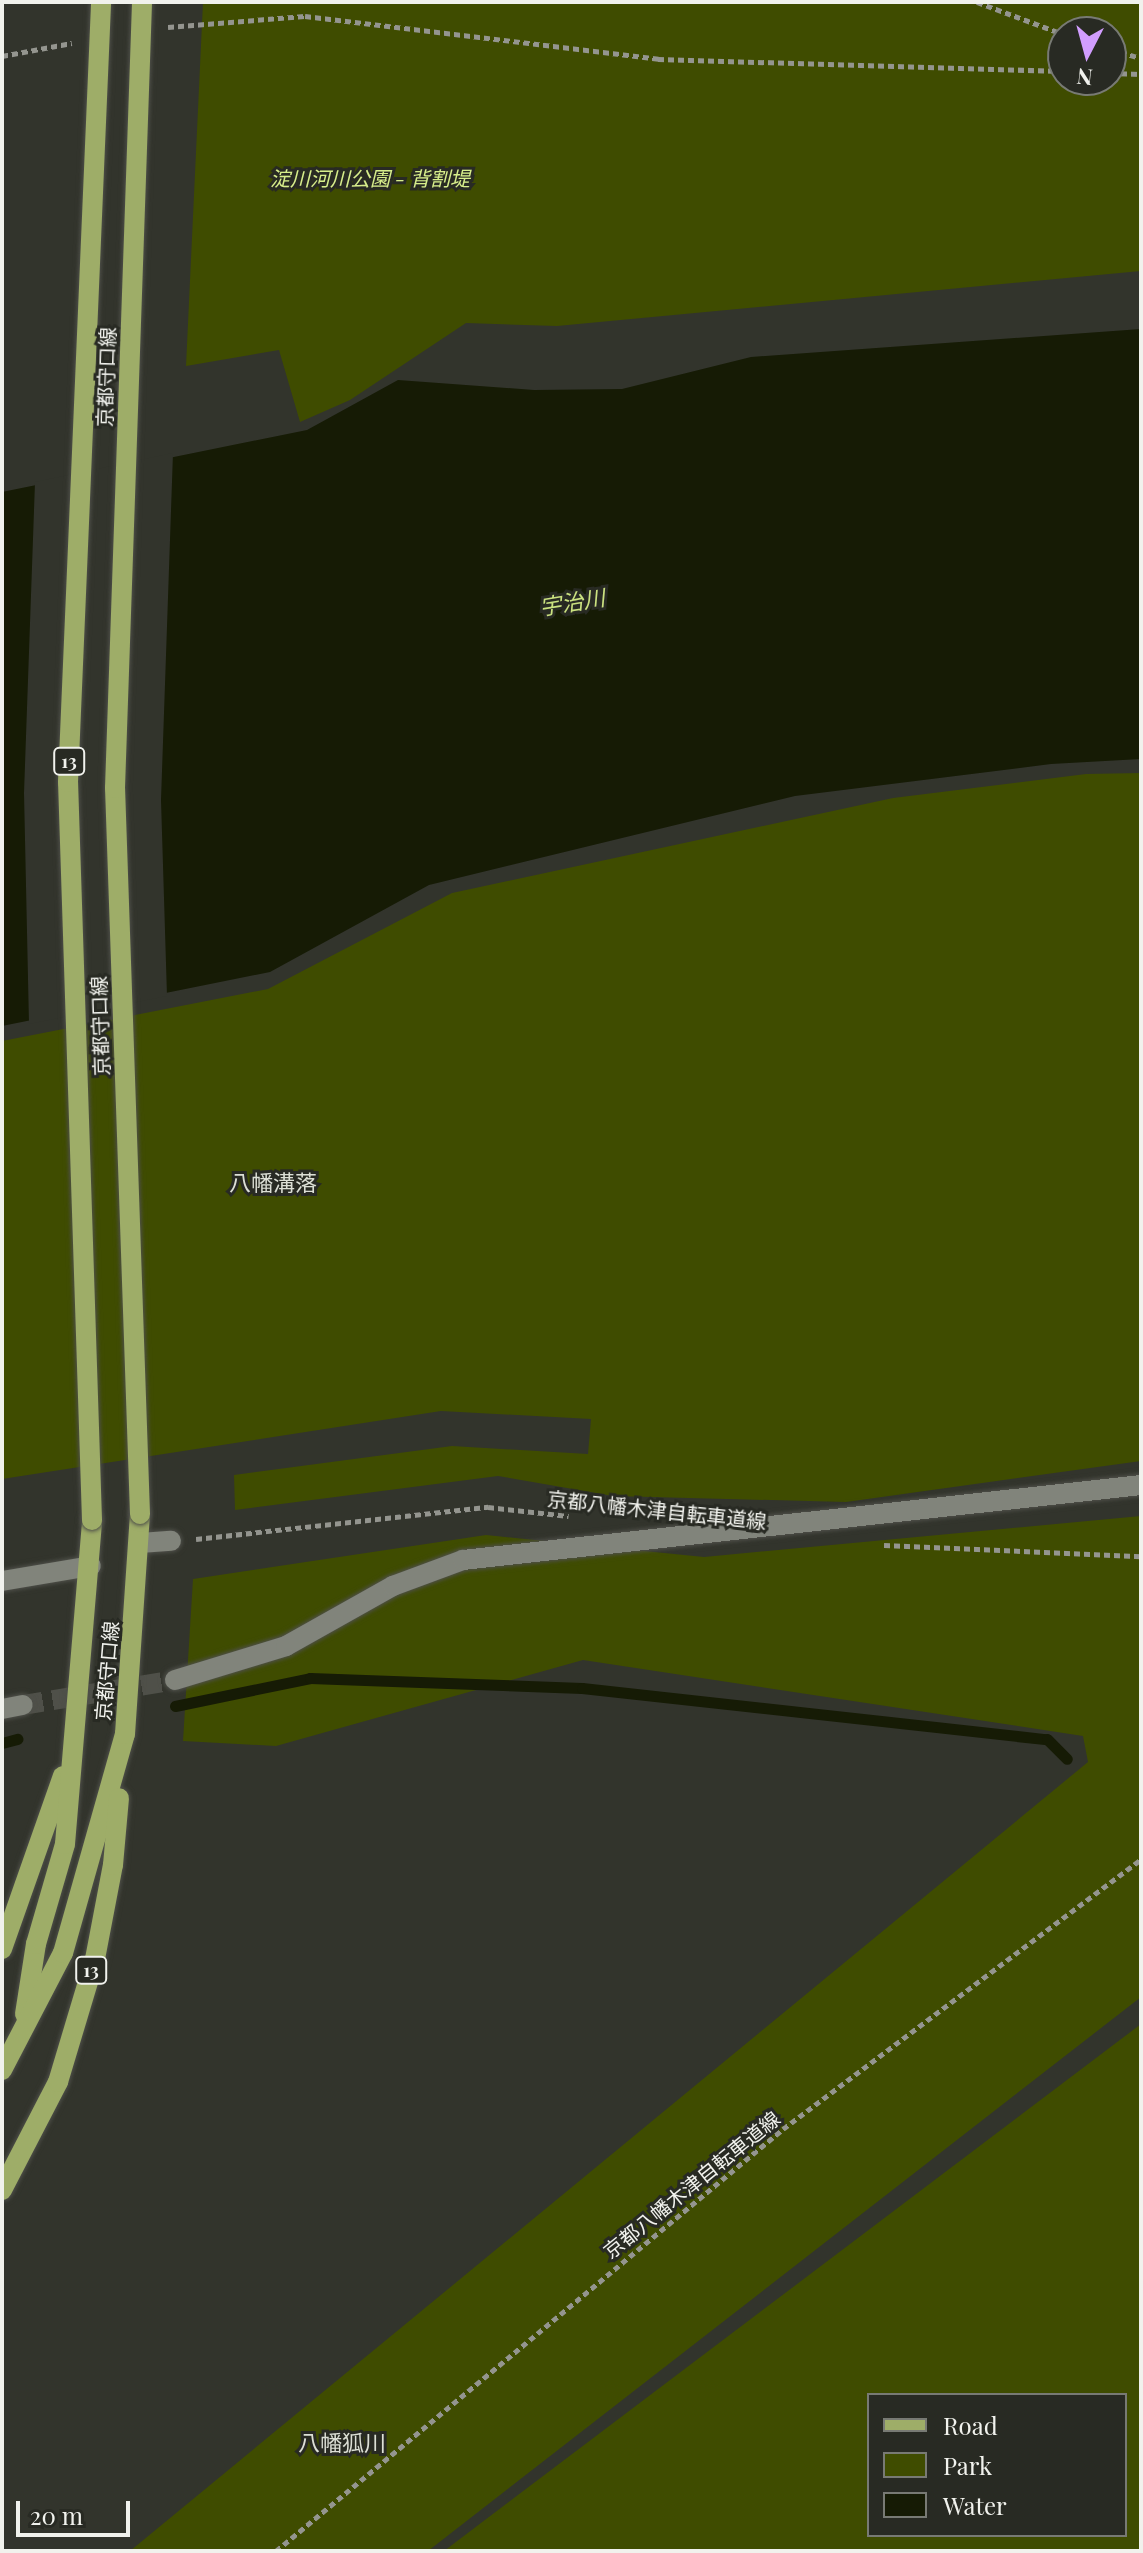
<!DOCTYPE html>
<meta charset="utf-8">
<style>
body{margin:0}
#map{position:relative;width:1143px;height:2553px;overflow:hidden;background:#32342c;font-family:"Playfair Display","Noto Sans JP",serif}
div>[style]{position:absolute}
.green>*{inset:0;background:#3f4c00}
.water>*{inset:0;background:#161b05}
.pier>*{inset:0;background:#32342c}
.stream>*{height:11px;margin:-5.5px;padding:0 5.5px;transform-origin:5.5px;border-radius:5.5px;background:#161b05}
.minor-tunnel>*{height:20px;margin-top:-10px;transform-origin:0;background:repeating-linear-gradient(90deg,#4f5049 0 20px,transparent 0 30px)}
.path>*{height:5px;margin-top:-2.5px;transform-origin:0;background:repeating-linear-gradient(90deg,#94958f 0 6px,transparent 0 10px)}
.roads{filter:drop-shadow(0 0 2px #4e4f49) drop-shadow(0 0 2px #4e4f49)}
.minor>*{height:20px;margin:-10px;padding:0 10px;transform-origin:10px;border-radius:10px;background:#81847b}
.major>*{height:20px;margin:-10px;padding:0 10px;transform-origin:10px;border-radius:10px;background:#9ead68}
.bridges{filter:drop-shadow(0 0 2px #4e4f49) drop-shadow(0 0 2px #4e4f49)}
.major-bridge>*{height:20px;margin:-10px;padding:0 10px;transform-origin:10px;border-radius:10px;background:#9ead68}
span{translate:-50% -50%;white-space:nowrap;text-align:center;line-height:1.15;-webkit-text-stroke:6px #282a23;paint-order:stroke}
.shield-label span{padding:2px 6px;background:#282a23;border:2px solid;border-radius:6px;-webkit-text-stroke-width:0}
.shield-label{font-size:18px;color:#f1f2ed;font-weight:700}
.park-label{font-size:20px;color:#d7ee8b;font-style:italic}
.street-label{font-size:20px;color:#f1f2ed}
.water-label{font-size:22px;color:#cbe280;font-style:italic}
.neighbourhood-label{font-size:22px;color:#dcdfd5}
.frame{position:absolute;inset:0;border:4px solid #f1f2ed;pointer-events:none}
.legend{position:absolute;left:867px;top:2393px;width:260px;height:144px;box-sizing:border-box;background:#282a23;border:2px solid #787a74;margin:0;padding:10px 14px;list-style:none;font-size:24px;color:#f1f2ed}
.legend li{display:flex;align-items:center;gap:16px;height:40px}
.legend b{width:40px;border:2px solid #787a74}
.north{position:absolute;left:1047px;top:16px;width:80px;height:80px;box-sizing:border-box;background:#282a23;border:2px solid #787a74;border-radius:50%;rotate:186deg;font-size:22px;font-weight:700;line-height:32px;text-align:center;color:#f1f2ed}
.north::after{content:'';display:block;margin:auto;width:28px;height:36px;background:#d19dfe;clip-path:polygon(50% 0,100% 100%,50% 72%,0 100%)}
.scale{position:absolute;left:16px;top:2501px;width:114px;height:36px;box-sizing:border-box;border:4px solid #f1f2ed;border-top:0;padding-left:10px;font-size:24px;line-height:28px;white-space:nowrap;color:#f1f2ed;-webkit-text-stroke:6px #282a23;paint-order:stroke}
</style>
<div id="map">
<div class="green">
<div style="clip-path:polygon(evenodd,203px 2px,1141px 2px,1141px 271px,557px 326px,466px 323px,350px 400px,300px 422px,279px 350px,186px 366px,203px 2px,1063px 32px,1111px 32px,1111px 80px,1063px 80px,1063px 32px)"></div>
<div style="clip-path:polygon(1141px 773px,1141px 1461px,846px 1502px,613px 1496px,498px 1476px,235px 1510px,234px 1475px,452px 1446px,588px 1454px,591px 1419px,441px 1411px,2px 1479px,2px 1041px,268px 989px,452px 893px,893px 798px,1086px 774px)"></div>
<div style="clip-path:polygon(1141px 1516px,1141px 1997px,428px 2551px,130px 2551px,1088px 1762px,1083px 1736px,583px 1660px,276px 1746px,183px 1741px,193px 1579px,486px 1535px,704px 1557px)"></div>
<div style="clip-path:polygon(evenodd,1141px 2024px,1141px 2551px,444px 2551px,1141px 2024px,1125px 2395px,1125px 2535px,869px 2535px,869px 2395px,1125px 2395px)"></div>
</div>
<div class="water">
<div style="clip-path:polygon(1141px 329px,1141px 759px,1051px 764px,795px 796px,429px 885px,270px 972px,2px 1026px,2px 492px,307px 430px,398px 380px,534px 390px,622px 389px,751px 357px)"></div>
</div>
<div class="pier">
<div style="clip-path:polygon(173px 453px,161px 800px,167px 996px,29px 1024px,24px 793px,35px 482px)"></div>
</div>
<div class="stream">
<div style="left:175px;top:1706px;width:138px;rotate:-11.7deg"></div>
<div style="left:310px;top:1678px;width:272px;rotate:2.1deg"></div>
<div style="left:582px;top:1688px;width:468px;rotate:6.3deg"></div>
<div style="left:1047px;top:1739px;width:28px;rotate:45deg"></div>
<div style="left:2px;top:1743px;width:16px;rotate:-15deg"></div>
</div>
<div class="minor-tunnel">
<div style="left:23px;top:1705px;width:154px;rotate:-9.3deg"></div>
</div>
<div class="path">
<div style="left:977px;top:2px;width:92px;rotate:20.4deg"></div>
<div style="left:168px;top:27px;width:137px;rotate:-4.6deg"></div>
<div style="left:305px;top:16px;width:356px;rotate:6.9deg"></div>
<div style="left:658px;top:59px;width:405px;rotate:1.7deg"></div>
<div style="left:1111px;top:49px;width:31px;rotate:17deg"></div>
<div style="left:2px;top:56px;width:71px;rotate:-10.5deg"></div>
<div style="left:1111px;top:73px;width:30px;rotate:2deg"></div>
<div style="left:196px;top:1539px;width:294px;rotate:-6.3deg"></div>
<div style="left:488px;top:1507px;width:81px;rotate:6.4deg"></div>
<div style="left:884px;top:1545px;width:257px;rotate:2.5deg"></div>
<div style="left:276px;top:2551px;width:660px;rotate:-39.77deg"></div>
<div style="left:783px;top:2129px;width:448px;rotate:-37deg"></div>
</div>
<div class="roads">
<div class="minor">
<div style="left:140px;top:1543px;width:31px;rotate:-4deg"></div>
<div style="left:2px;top:1581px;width:90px;rotate:-9.6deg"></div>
<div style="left:175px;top:1680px;width:116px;rotate:-17deg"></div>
<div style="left:286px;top:1646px;width:123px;rotate:-29.3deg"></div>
<div style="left:393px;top:1586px;width:75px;rotate:-20.4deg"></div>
<div style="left:463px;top:1560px;width:682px;rotate:-6.31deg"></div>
<div style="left:2px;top:1709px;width:21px;rotate:-11deg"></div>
</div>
<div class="major">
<div style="left:2px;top:1949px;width:183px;rotate:-70.6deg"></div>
<div style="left:25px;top:2014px;width:71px;rotate:-81.1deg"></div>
<div style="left:36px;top:1944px;width:104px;rotate:-73.8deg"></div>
<div style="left:65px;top:1844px;width:325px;rotate:-85.2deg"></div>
<div style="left:2px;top:2070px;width:132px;rotate:-62.5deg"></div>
<div style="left:63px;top:1953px;width:228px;rotate:-74.2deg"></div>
<div style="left:125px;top:1734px;width:221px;rotate:-86.1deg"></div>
<div style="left:2px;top:2190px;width:122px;rotate:-62.6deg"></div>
<div style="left:58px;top:2082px;width:128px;rotate:-73.3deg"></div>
<div style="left:95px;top:1959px;width:96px;rotate:-79.2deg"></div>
<div style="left:113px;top:1865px;width:67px;rotate:-84.9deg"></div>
</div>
</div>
<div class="bridges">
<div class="major-bridge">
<div style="left:140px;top:1514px;width:726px;rotate:-91.97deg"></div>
<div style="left:115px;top:788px;width:786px;rotate:-88.03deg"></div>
<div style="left:92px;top:1520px;width:738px;rotate:-91.86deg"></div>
<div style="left:68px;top:782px;width:780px;rotate:-87.57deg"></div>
</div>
</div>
<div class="shield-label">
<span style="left:69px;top:761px">13</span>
<span style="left:91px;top:1970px">13</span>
</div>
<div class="park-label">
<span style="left:370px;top:177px">淀川河川公園 - 背割堤</span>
</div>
<div class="street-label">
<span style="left:105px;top:377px;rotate:-88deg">京都守口線</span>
<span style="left:99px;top:1026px;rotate:-92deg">京都守口線</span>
<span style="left:657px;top:1509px;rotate:6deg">京都八幡木津自転車道線</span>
<span style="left:106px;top:1671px;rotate:-85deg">京都守口線</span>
<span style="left:691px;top:2184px;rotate:-39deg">京都八幡木津自転車道線</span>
</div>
<div class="water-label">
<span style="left:572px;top:602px;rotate:-9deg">宇治川</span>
</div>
<div class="neighbourhood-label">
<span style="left:273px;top:1183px">八幡溝落</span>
<span style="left:342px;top:2443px">八幡狐川</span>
</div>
<div class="frame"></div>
<ul class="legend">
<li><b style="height:10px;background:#9ead68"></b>Road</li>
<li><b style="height:22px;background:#3f4c00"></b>Park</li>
<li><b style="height:22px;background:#161b05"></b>Water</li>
</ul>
<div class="north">N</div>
<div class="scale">20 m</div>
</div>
